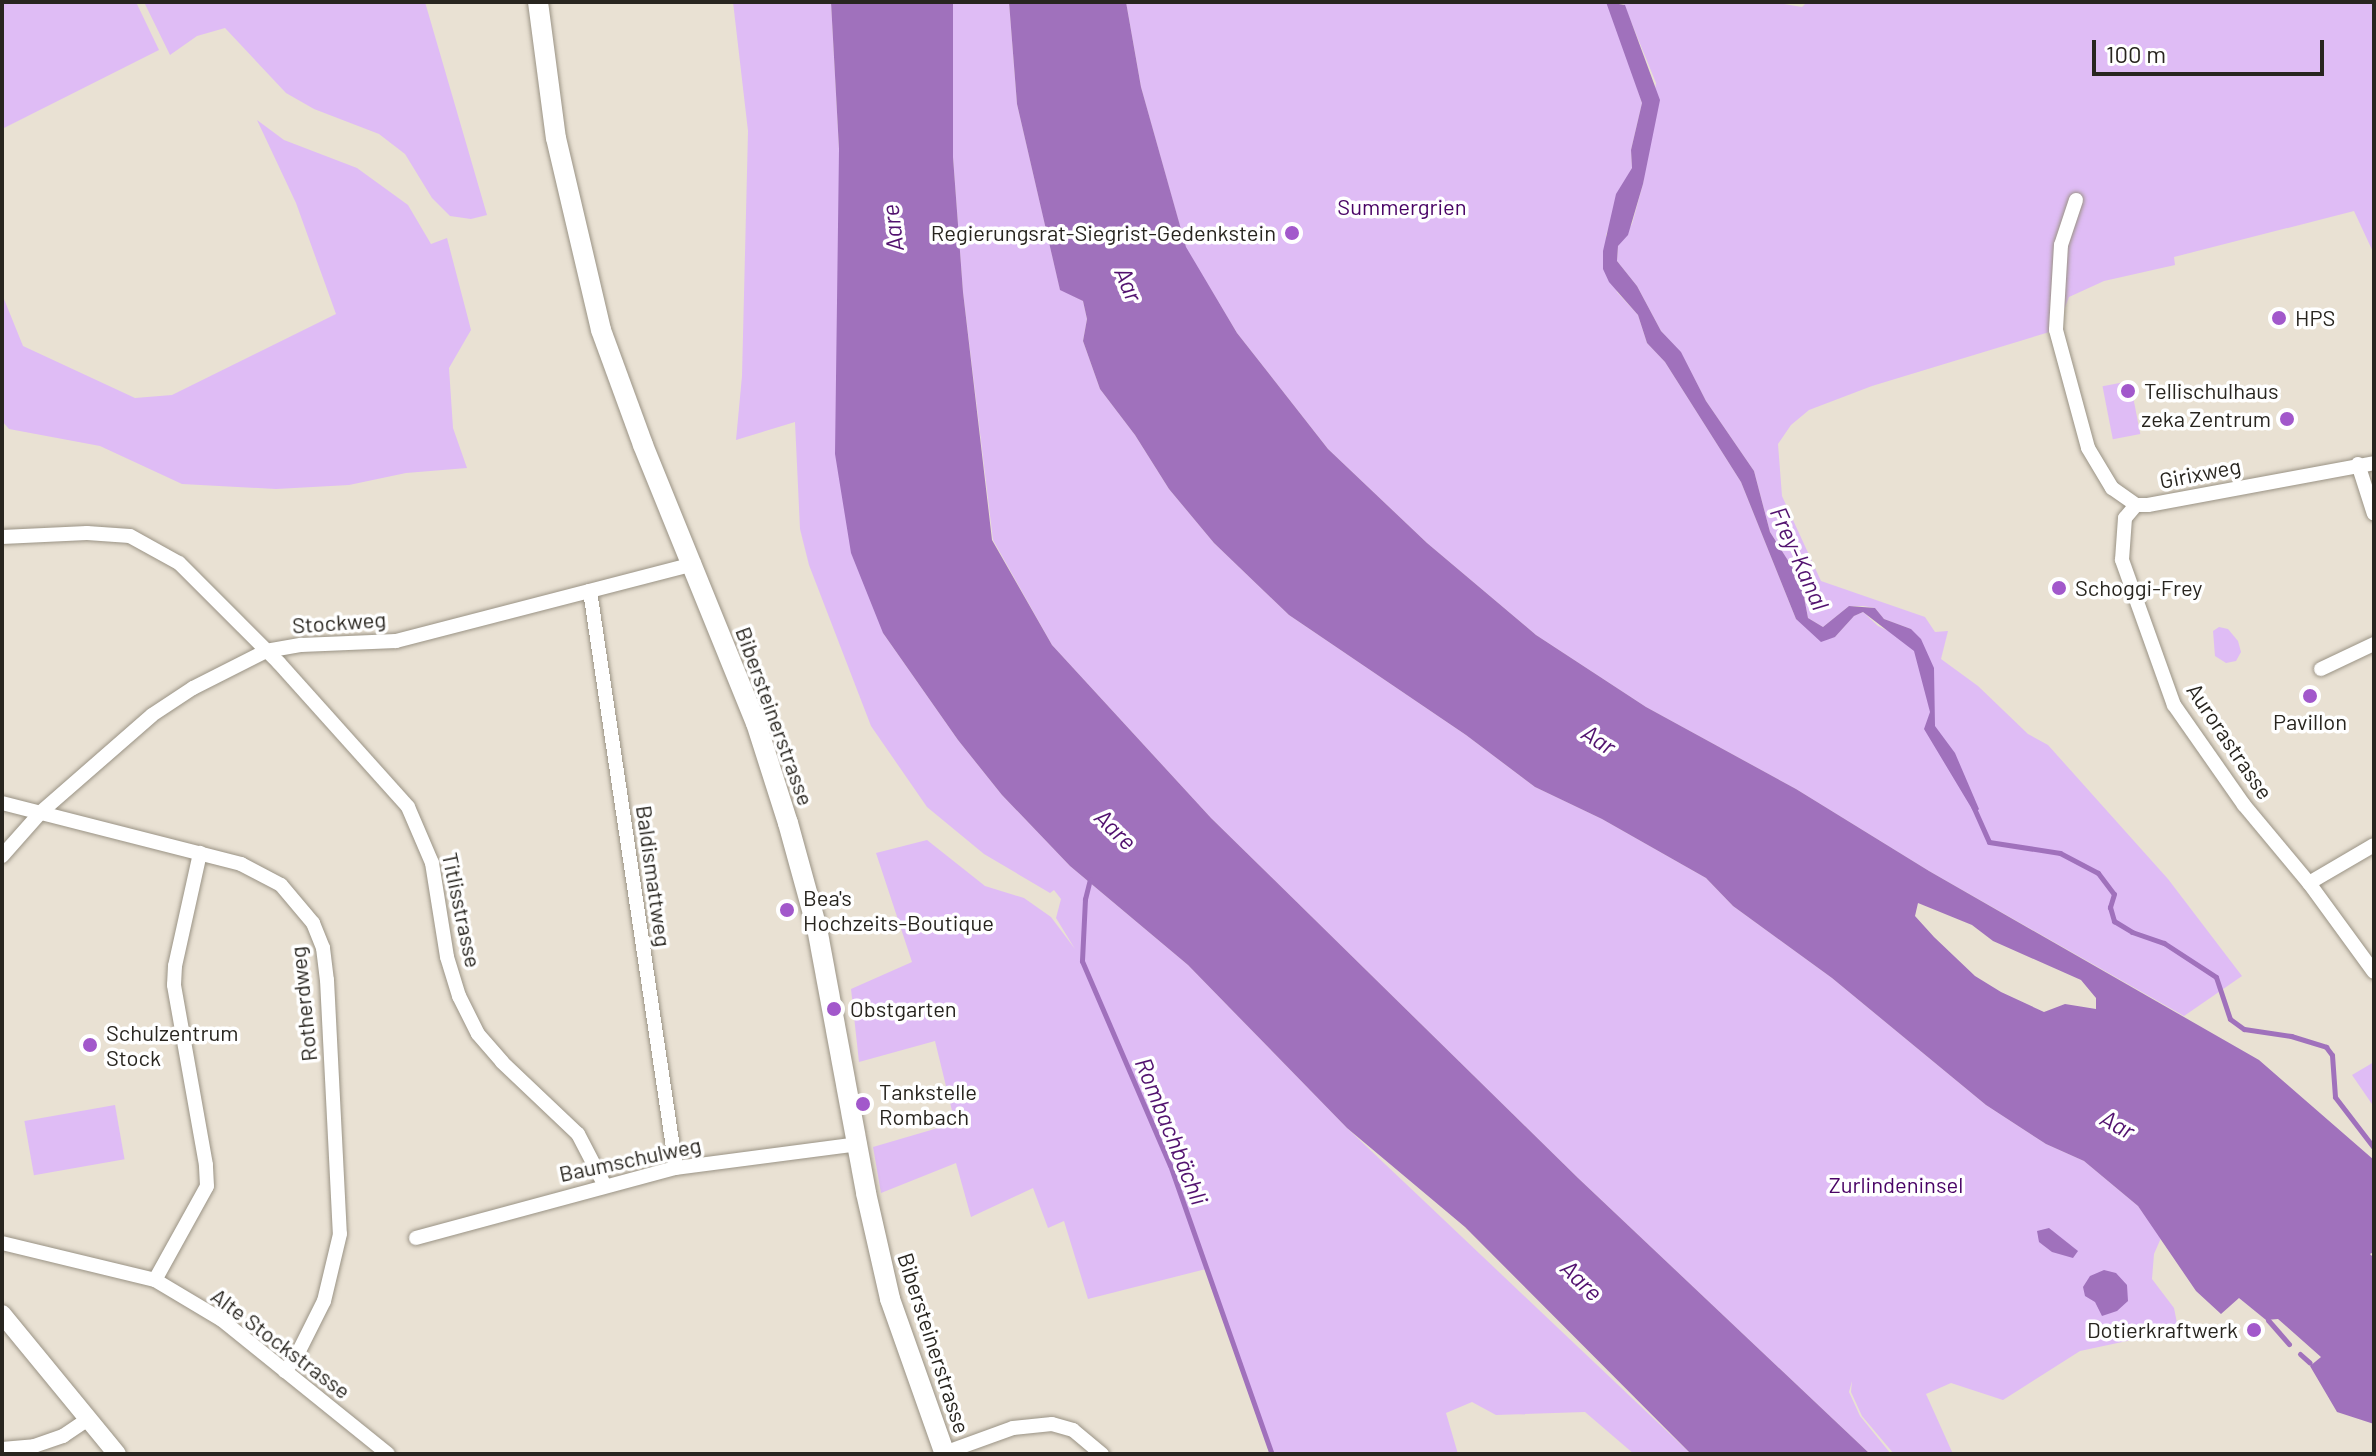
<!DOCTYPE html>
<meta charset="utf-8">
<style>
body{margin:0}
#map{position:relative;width:2376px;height:1456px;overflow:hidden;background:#e9e1d3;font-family:Barlow,sans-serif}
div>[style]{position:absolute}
.green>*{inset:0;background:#dfbcf5;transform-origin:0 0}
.water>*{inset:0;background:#a071bc}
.stream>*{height:5px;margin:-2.5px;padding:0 2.5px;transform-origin:2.5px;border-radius:2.5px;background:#a071bc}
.roads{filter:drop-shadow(0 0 2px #9a9385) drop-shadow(0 0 2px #9a9385)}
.minor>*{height:14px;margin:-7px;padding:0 7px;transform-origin:7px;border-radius:7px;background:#fff}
.tertiary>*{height:18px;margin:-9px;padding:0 9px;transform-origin:9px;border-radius:9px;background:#fff}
.secondary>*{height:20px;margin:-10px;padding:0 10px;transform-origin:10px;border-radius:10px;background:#fff}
.dots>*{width:22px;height:22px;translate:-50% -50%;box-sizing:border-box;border:4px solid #fff;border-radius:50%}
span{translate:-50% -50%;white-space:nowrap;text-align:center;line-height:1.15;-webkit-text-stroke:7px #fff;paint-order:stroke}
.park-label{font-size:22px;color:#490365}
.poi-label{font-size:22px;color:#28251f}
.right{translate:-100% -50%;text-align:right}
.left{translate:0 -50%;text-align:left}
.street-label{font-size:22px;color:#28251f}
.water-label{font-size:24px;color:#52126f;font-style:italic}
.frame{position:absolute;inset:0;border:4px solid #28251f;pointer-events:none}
.scale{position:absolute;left:2092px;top:40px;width:232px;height:36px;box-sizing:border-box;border:4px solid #28251f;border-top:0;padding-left:10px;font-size:24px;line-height:28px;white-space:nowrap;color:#28251f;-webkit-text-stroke:6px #fff;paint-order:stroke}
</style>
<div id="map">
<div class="green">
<div style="clip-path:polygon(2px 2px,136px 2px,159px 50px,2px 129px)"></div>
<div style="clip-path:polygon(144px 2px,425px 2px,487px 215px,471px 219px,450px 216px,432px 198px,405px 154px,379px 134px,314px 109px,286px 93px,225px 28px,197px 36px,170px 55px)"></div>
<div style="clip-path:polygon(733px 2px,831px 2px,839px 149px,883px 633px,958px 740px,1002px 795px,1070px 866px,1188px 965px,1347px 1128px,1691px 1454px,1634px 1454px,1585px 1412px,1496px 1415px,1472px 1402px,1446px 1413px,1458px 1454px,1272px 1454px,1206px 1269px,1088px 1299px,1064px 1221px,1048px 1228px,1033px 1188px,971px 1217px,956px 1163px,881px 1193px,873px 1147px,955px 1123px,935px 1041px,859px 1062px,851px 989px,912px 962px,876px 853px,927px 840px,985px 886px,1024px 898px,1051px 917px,1075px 949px,1056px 918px,1061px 899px,1054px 890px,1050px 893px,984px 854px,927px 807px,871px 726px,809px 565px,800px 529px,795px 422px,736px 440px,742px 376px,748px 131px)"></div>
<div style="clip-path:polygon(953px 2px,1009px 2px,1017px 104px,1060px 289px,1083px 301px,1087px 319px,1083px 341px,1100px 389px,1135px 435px,1169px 489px,1214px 543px,1289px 615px,1466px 735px,1535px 787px,1602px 819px,1706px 878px,1733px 906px,1832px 978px,1986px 1105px,2046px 1144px,2084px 1161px,2138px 1206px,2161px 1238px,2154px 1254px,2152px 1279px,2174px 1308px,2177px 1323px,2169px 1332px,2080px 1351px,2003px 1400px,1951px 1383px,1926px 1394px,1953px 1454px,1894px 1454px,1862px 1416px,1851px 1392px,1852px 1381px,1849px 1392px,1860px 1416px,1891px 1454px,1870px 1454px,1578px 1178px,1211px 818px,1052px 645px,993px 540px,963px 292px,953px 157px)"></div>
<div style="clip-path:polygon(1126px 2px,1606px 2px,1611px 9px,1642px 103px,1631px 150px,1632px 168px,1606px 235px,1617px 292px,1638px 315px,1647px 343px,1665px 362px,1741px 482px,1796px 619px,1835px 637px,1854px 616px,1863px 612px,1878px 626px,1897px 635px,1911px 629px,1884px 619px,1875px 608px,1863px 606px,1849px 606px,1823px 627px,1808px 618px,1801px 581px,1770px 532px,1754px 471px,1706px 401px,1681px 353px,1661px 331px,1637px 286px,1617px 261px,1618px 246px,1632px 224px,1643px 184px,1656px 83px,1623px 2px,1772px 2px,1802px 7px,1807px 2px,2374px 2px,2374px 254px,2354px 211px,2174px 257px,2175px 265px,2104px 281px,2069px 297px,2056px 330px,1872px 386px,1809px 410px,1791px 425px,1778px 444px,1782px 496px,1821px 581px,1925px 617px,1935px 632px,1948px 631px,1941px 659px,1978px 686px,2028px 734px,2048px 745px,2168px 879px,2242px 976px,2184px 1016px,1929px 871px,1796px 789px,1646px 707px,1536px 635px,1427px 543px,1328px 449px,1237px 333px,1186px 248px,1141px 87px)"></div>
<div style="clip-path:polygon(257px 120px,284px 140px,357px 168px,408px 205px,431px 244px,447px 238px,471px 330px,449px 368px,453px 428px,467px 468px,406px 473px,349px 485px,276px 489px,182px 484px,100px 446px,9px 429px,2px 421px,2px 294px,23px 346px,135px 398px,172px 395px,336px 314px,296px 203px)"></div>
<div style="left:2130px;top:381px;width:54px;height:28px;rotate:79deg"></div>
<div style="clip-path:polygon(2219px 627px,2228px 629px,2238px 641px,2241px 652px,2236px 661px,2226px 663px,2215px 656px,2213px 631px)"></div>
<div style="clip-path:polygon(2374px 1062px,2374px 1107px,2352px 1075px)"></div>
<div style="left:115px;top:1105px;width:55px;height:92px;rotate:80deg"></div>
</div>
<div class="water">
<div style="clip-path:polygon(831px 2px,953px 2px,953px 157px,963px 292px,992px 540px,1052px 645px,1211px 818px,1578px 1178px,1870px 1454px,1691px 1454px,1465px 1227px,1347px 1128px,1188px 965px,1070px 866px,1002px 795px,958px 740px,883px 633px,851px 553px,835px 454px,839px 149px)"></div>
<div style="clip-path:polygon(evenodd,1009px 2px,1126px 2px,1141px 87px,1186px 247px,1237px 333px,1328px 449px,1427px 543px,1536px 635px,1646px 707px,1796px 789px,1929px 871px,2259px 1060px,2374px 1160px,2374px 1252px,2370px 1254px,2374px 1258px,2374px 1424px,2337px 1412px,2310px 1366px,2321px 1357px,2278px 1319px,2266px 1320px,2239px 1298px,2221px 1314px,2196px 1291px,2138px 1206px,2084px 1161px,2046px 1144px,1986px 1105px,1832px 978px,1733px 906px,1706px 878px,1602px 819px,1535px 787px,1466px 735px,1289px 615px,1214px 543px,1169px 489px,1135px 435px,1100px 389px,1083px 341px,1087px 319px,1083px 301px,1060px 290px,1017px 104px,1009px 2px,1918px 903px,1972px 925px,1993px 941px,2081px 980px,2096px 998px,2096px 1009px,2065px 1004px,2044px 1012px,2001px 992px,1975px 976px,1934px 937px,1915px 916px,1918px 903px)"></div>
<div style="clip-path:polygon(1606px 2px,1625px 5px,1660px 100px,1643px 184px,1628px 235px,1618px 246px,1617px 261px,1637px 286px,1661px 331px,1681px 352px,1706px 401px,1754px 471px,1770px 532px,1801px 581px,1808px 618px,1823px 627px,1849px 606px,1875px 608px,1884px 619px,1911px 629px,1921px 639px,1934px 668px,1935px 726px,1955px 753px,1979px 809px,1975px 814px,1924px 729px,1930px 712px,1914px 651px,1863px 612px,1854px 616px,1835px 637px,1821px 642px,1796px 619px,1741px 482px,1665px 362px,1647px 343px,1638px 315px,1609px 282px,1603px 269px,1603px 251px,1616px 194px,1632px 168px,1631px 150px,1642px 103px)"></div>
<div style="clip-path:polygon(2049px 1228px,2078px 1251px,2073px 1258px,2052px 1252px,2039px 1242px,2037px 1231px)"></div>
<div style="clip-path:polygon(2104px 1270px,2116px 1273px,2127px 1285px,2128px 1301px,2117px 1311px,2102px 1316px,2095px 1302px,2085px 1296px,2083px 1287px,2090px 1276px)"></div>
</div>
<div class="stream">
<div style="left:1973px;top:806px;width:39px;rotate:66deg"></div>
<div style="left:1989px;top:842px;width:72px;rotate:8.8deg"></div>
<div style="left:2060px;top:853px;width:43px;rotate:27.8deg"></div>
<div style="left:2098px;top:873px;width:26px;rotate:53deg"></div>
<div style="left:2114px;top:894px;width:14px;rotate:107deg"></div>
<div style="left:2110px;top:907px;width:15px;rotate:74deg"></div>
<div style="left:2114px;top:921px;width:21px;rotate:31deg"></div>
<div style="left:2132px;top:932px;width:34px;rotate:19deg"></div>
<div style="left:2164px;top:943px;width:62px;rotate:33.2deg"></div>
<div style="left:2216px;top:977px;width:44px;rotate:71.6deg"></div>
<div style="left:2230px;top:1019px;width:17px;rotate:36deg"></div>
<div style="left:2244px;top:1029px;width:48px;rotate:8.5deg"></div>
<div style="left:2291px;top:1036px;width:37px;rotate:17deg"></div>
<div style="left:2326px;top:1047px;width:10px;rotate:53deg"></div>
<div style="left:2332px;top:1055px;width:42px;rotate:85.9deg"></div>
<div style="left:2335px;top:1097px;width:64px;rotate:52.6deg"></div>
<div style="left:1090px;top:879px;width:21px;rotate:104deg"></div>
<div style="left:1085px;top:899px;width:62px;rotate:92.8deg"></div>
<div style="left:1082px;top:961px;width:222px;rotate:66.7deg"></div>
<div style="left:1170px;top:1165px;width:306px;rotate:70.6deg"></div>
<div style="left:2268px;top:1320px;width:32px;rotate:49deg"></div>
<div style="left:2300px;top:1354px;width:13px;rotate:42deg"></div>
</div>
<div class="roads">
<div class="minor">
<div style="left:2076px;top:200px;width:47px;rotate:108.4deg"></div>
<div style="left:2061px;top:245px;width:85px;rotate:93.4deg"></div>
<div style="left:2056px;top:330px;width:122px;rotate:74.8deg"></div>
<div style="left:2088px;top:448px;width:47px;rotate:59deg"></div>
<div style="left:2112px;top:488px;width:29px;rotate:35deg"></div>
<div style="left:2136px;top:505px;width:12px"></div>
<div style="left:2148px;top:505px;width:230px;rotate:-10.5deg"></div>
<div style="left:2358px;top:464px;width:52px;rotate:72.3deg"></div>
<div style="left:2136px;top:505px;width:17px;rotate:130deg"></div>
<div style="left:2125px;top:518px;width:42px;rotate:94.1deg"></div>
<div style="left:2122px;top:560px;width:154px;rotate:70.3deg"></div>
<div style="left:2174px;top:705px;width:122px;rotate:55deg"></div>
<div style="left:2244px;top:805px;width:102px;rotate:50.2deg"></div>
<div style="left:2309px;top:883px;width:110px;rotate:53.9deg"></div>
<div style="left:2px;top:537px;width:85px;rotate:-2.7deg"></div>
<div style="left:87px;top:533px;width:43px;rotate:4deg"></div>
<div style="left:130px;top:536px;width:56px;rotate:28.9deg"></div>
<div style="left:179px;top:563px;width:141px;rotate:45deg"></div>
<div style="left:279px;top:663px;width:193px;rotate:48.1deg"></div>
<div style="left:408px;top:807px;width:61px;rotate:66.8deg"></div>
<div style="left:432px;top:863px;width:95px;rotate:80.9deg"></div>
<div style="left:447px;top:957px;width:41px;rotate:72.9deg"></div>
<div style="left:459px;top:996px;width:42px;rotate:63.4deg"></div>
<div style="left:478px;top:1034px;width:37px;rotate:49deg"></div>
<div style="left:502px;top:1062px;width:105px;rotate:43.5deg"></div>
<div style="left:578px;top:1134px;width:56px;rotate:62.5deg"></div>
<div style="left:590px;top:591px;width:583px;rotate:81.52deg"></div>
<div style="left:2321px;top:669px;width:59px;rotate:-25.3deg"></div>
<div style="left:2px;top:803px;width:247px;rotate:14.3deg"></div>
<div style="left:241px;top:864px;width:45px;rotate:27.7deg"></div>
<div style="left:281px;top:885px;width:50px;rotate:49.9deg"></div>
<div style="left:313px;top:923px;width:27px;rotate:68deg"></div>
<div style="left:323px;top:948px;width:32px;rotate:83deg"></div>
<div style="left:327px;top:980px;width:254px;rotate:87.1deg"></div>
<div style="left:340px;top:1234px;width:69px;rotate:103.4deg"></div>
<div style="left:324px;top:1301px;width:63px;rotate:116.6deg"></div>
<div style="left:296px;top:1357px;width:18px;rotate:128deg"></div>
<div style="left:2px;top:856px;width:59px;rotate:-48.4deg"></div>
<div style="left:41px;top:812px;width:147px;rotate:-41.1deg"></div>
<div style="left:152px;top:715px;width:49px;rotate:-33.4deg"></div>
<div style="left:193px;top:688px;width:82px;rotate:-26.9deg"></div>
<div style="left:266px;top:651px;width:36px;rotate:-10deg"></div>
<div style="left:301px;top:645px;width:95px;rotate:-2.4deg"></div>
<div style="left:396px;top:641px;width:308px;rotate:-14.5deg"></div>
<div style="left:2309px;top:883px;width:75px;rotate:-30.3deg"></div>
<div style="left:416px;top:1238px;width:269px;rotate:-15.1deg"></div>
<div style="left:676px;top:1168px;width:185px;rotate:-7.5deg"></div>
<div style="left:2px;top:1243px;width:157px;rotate:13.6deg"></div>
<div style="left:155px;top:1280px;width:78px;rotate:30.8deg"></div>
<div style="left:222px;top:1320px;width:213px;rotate:38.9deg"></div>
<div style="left:155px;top:1280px;width:107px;rotate:-61deg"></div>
<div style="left:207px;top:1186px;width:21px;rotate:-93deg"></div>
<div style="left:206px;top:1165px;width:183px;rotate:-100.1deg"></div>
<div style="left:174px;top:985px;width:19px;rotate:-87deg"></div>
<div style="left:175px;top:966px;width:116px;rotate:-77.5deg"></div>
<div style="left:2px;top:1449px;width:32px;rotate:-5deg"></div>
<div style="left:34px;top:1446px;width:31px;rotate:-19deg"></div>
<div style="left:63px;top:1436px;width:30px;rotate:-34deg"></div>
<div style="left:944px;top:1453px;width:73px;rotate:-19.9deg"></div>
<div style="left:1013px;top:1428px;width:39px;rotate:-6deg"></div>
<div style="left:1052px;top:1424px;width:22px;rotate:16deg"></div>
<div style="left:1073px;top:1430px;width:38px;rotate:40deg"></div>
</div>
<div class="tertiary">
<div style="left:2px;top:1314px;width:181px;rotate:50.6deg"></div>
</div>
<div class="secondary">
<div style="left:538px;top:2px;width:137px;rotate:82.5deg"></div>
<div style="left:556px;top:138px;width:197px;rotate:76.8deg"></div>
<div style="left:601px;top:330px;width:122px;rotate:69.9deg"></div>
<div style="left:643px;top:445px;width:300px;rotate:67.9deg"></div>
<div style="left:756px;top:723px;width:105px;rotate:72.3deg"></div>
<div style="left:788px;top:823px;width:109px;rotate:74.6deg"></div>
<div style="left:817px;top:928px;width:269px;rotate:79.5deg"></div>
<div style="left:866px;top:1193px;width:109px;rotate:77.2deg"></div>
<div style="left:890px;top:1299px;width:164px;rotate:70.5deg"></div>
</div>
</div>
<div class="dots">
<div style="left:1292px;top:233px;background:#a258cb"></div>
<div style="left:2279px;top:318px;background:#a258cb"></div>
<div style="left:2128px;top:391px;background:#a258cb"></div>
<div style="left:2287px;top:419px;background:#a258cb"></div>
<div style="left:2059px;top:588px;background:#a258cb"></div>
<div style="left:2310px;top:696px;background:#a258cb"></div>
<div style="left:787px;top:910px;background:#a258cb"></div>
<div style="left:834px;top:1009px;background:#a258cb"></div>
<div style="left:90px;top:1045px;background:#a258cb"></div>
<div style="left:863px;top:1104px;background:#a258cb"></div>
<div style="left:2254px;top:1330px;background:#a258cb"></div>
</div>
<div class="park-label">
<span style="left:1402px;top:207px">Summergrien</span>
<span style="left:1896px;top:1185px">Zurlindeninsel</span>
</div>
<div class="poi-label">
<span class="right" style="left:1276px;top:233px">Regierungsrat-Siegrist-Gedenkstein</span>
<span class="left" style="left:2295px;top:318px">HPS</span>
<span class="left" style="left:2144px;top:391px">Tellischulhaus</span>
<span class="right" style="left:2271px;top:419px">zeka Zentrum</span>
<span class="left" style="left:2075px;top:588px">Schoggi-Frey</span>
<span style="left:2310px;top:722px">Pavillon</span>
<span class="left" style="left:803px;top:910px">Bea's<br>Hochzeits-Boutique</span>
<span class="left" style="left:850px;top:1009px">Obstgarten</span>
<span class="left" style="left:106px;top:1045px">Schulzentrum<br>Stock</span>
<span class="left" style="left:879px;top:1104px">Tankstelle<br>Rombach</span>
<span class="right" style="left:2238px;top:1330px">Dotierkraftwerk</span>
</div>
<div class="street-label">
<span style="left:2200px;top:473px;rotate:-11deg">Girixweg</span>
<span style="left:339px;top:622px;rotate:-4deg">Stockweg</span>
<span style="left:775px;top:716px;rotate:70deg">Bibersteinerstrasse</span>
<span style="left:2230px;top:741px;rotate:56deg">Aurorastrasse</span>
<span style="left:654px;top:876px;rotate:82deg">Baldismattweg</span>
<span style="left:462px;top:910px;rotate:78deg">Titlisstrasse</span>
<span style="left:303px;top:1004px;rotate:-96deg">Rotherdweg</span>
<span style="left:630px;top:1159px;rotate:-12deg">Baumschulweg</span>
<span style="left:281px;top:1343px;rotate:37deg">Alte Stockstrasse</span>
<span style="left:934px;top:1343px;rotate:72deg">Bibersteinerstrasse</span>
</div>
<div class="water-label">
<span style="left:892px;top:228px;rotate:-97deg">Aare</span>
<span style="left:1129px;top:284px;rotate:67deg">Aar</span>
<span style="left:1800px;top:558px;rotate:66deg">Frey-Kanal</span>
<span style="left:1599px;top:739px;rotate:33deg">Aar</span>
<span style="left:1116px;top:829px;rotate:44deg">Aare</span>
<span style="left:2118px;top:1124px;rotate:29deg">Aar</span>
<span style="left:1172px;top:1131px;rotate:68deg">Rombachbächli</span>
<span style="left:1582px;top:1280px;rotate:44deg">Aare</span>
</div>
<div class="frame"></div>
<div class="scale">100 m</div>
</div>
